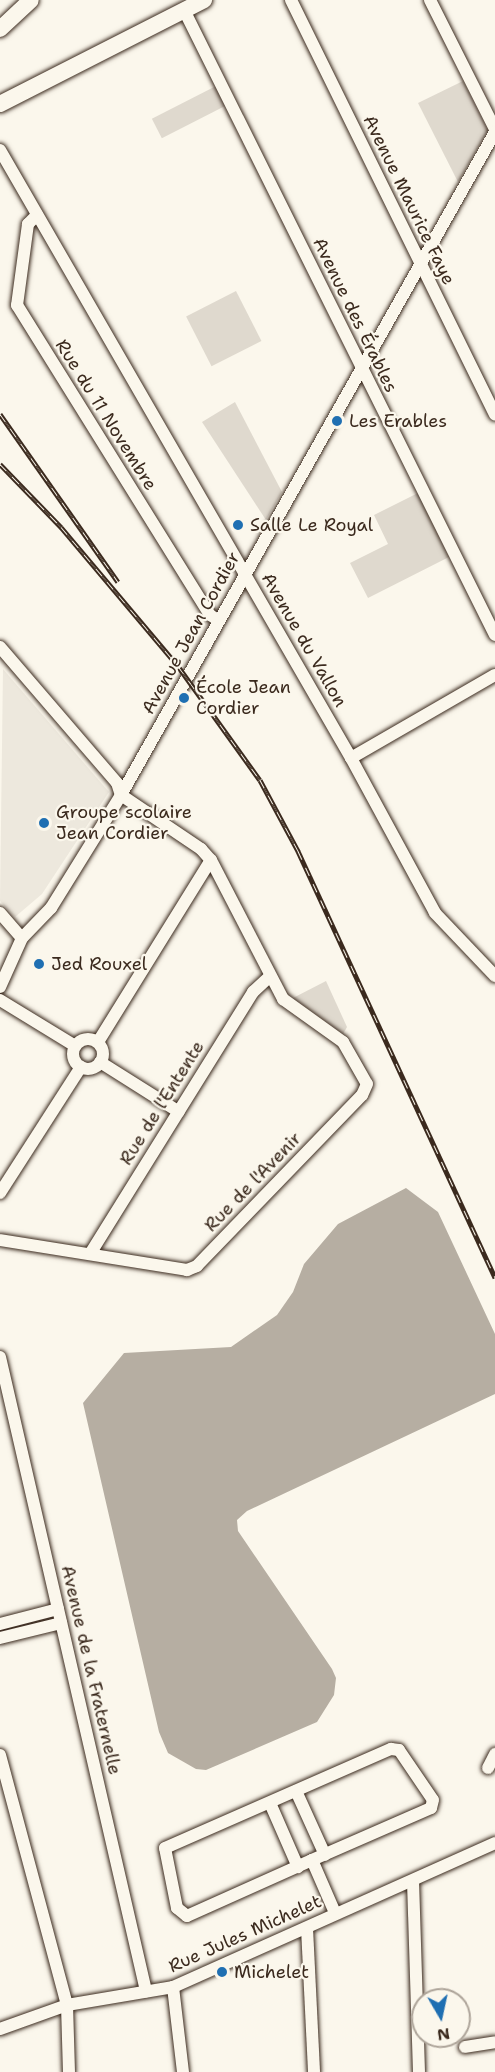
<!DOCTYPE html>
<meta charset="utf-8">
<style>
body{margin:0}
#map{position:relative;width:495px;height:2072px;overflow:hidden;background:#fbf7ec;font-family:"Shantell Sans",sans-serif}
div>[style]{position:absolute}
.built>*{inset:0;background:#ede8dd}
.green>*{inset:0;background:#dfd9ce;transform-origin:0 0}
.water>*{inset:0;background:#b6aea2}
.roads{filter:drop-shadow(0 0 2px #3b2a1e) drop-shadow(0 0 2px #3b2a1e)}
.minor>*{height:12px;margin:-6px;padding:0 6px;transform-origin:6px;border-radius:6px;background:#fbf7ec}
.minor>.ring{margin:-6px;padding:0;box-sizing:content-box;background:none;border:12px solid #fbf7ec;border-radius:50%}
.major>*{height:16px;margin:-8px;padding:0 8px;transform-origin:8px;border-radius:8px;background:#fbf7ec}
.rail>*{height:5px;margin-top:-2.5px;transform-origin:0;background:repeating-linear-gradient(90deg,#fbf7ec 0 9px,#3b2a1e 0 18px);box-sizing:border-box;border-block:2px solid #3b2a1e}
.dots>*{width:16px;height:16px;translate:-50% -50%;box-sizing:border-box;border:3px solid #fbf7ec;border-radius:50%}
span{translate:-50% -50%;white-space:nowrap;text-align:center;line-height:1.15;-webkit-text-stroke:4.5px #fbf7ec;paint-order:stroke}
.street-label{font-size:18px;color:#3b2a1e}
.poi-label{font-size:18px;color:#3b2a1e}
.left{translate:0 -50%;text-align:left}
.north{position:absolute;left:411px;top:1988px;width:60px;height:60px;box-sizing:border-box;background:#fbf7ec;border:2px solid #aea59a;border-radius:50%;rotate:171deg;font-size:16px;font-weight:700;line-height:24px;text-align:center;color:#3b2a1e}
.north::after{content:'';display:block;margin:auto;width:21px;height:27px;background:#1f6fb2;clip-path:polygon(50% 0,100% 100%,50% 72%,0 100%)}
</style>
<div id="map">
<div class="built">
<div style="clip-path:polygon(3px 669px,109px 792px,42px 894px,15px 917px,0 901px)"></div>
</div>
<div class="green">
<div style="clip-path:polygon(463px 81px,488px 130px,458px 182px,418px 103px)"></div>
<div style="left:216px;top:86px;width:22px;height:72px;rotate:63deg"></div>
<div style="left:236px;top:291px;width:56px;height:56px;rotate:63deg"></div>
<div style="clip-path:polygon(235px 402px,282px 492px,266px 520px,202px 422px)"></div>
<div style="clip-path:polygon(418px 493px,449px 557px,368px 598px,350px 563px,388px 544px,374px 515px)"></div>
<div style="clip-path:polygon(326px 981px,347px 1027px,343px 1034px,293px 998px)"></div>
</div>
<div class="water">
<div style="clip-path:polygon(406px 1188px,438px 1212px,495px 1334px,495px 1394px,247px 1511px,237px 1520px,238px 1531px,332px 1669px,336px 1678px,334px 1695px,317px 1722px,206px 1770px,196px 1769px,168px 1753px,159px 1732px,83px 1403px,124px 1353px,231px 1347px,277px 1315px,293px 1292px,304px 1264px,338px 1224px)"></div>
</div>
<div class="roads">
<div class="minor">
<div style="left:291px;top:0;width:462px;rotate:63.8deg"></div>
<div style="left:430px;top:0;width:144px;rotate:63.3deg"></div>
<div style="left:184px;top:10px;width:698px;rotate:63.55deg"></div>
<div style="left:0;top:150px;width:702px;rotate:60deg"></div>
<div style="left:351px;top:758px;width:176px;rotate:61.5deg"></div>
<div style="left:435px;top:913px;width:87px;rotate:46.4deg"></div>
<div style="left:37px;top:215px;width:13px;rotate:135deg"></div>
<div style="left:28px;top:224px;width:82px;rotate:97.7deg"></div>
<div style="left:17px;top:305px;width:365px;rotate:58.1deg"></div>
<div style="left:210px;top:615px;width:9px;rotate:32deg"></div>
<div style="left:0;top:647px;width:179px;rotate:49.3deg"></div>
<div style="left:117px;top:783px;width:13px;rotate:72deg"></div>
<div style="left:121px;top:795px;width:97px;rotate:34deg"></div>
<div style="left:201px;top:849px;width:15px;rotate:48deg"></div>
<div style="left:211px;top:860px;width:157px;rotate:62.6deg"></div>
<div style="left:283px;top:999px;width:74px;rotate:35.6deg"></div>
<div style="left:343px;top:1042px;width:48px;rotate:60.3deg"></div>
<div style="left:367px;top:1084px;width:12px;rotate:114deg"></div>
<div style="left:362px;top:1095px;width:238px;rotate:134deg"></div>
<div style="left:197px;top:1266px;width:11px;rotate:158deg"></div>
<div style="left:187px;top:1270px;width:189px;rotate:-170.9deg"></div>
<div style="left:351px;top:758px;width:166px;rotate:-30deg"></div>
<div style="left:0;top:913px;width:33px;rotate:49deg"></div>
<div style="left:0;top:987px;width:54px;rotate:-65.8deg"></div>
<div style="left:22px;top:938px;width:42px;rotate:-46deg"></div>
<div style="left:51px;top:908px;width:133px;rotate:-58.2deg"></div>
<div style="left:121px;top:795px;width:761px;rotate:-60.57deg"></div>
<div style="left:0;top:1000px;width:88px;rotate:31.5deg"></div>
<div class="ring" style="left:73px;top:1039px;width:18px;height:18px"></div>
<div style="left:98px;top:1042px;width:214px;rotate:-58.2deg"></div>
<div style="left:100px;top:1062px;width:93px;rotate:32.3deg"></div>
<div style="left:0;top:1193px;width:150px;rotate:-57.3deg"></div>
<div style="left:90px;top:1254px;width:309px;rotate:-58.1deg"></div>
<div style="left:253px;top:992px;width:23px;rotate:-43deg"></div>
<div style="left:0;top:1357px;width:651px;rotate:77.03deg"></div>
<div style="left:0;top:1624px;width:60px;rotate:-14.5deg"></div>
<div style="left:0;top:1638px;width:63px;rotate:-13.8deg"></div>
<div style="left:0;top:1755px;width:259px;rotate:75deg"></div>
<div style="left:67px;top:2005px;width:67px;rotate:88.3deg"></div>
<div style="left:488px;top:1768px;width:16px;rotate:-63deg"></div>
<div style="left:296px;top:1791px;width:70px;rotate:65.6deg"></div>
<div style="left:270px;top:1803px;width:70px;rotate:66.4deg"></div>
<div style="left:312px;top:1860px;width:137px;rotate:155.9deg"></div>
<div style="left:187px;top:1916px;width:13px;rotate:-141deg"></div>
<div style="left:177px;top:1908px;width:61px;rotate:-101.3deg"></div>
<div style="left:165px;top:1848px;width:247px;rotate:-23.7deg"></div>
<div style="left:391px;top:1749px;width:8px;rotate:7deg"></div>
<div style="left:399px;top:1750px;width:60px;rotate:55.8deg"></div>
<div style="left:433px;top:1800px;width:8px;rotate:104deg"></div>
<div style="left:431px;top:1808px;width:130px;rotate:156.4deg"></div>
<div style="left:312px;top:1860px;width:58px;rotate:66.5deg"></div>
<div style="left:413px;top:1881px;width:191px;rotate:88.2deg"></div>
<div style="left:307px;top:1928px;width:144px;rotate:87.2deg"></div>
<div style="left:173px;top:1987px;width:86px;rotate:83.3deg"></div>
<div style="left:0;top:2029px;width:71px;rotate:-19.7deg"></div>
<div style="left:67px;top:2005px;width:108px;rotate:-9.6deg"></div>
<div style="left:173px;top:1987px;width:353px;rotate:-24.1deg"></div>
<div style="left:465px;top:2047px;width:30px;rotate:-9deg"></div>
</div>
<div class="major">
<div style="left:0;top:29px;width:42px;rotate:-43.1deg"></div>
<div style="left:0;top:104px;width:229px;rotate:-27deg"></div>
</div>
</div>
<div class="rail">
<div style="left:0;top:414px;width:205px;rotate:54.9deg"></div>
<div style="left:0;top:464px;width:88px;rotate:45.9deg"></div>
<div style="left:61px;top:527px;width:182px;rotate:49.9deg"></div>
<div style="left:178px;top:666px;width:140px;rotate:54.3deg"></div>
<div style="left:260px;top:780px;width:81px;rotate:61.8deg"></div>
<div style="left:298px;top:851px;width:470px;rotate:65.2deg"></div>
</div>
<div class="dots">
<div style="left:337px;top:421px;background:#1f6fb2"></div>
<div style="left:238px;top:525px;background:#1f6fb2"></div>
<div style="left:184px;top:698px;background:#1f6fb2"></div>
<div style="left:44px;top:823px;background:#1f6fb2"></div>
<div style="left:39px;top:964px;background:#1f6fb2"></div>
<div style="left:222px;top:1972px;background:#1f6fb2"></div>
</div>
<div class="street-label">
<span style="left:409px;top:200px;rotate:64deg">Avenue Maurice Faye</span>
<span style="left:355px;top:315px;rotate:64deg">Avenue des Érables</span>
<span style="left:106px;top:415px;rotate:58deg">Rue du 11 Novembre</span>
<span style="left:191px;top:633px;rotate:-61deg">Avenue Jean Cordier</span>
<span style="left:304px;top:640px;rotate:60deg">Avenue du Vallon</span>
<span style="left:162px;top:1103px;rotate:-58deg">Rue de l'Entente</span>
<span style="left:253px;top:1182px;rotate:-46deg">Rue de l'Avenir</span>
<span style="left:91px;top:1670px;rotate:77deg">Avenue de la Fraternelle</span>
<span style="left:245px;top:1934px;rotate:-24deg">Rue Jules Michelet</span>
</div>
<div class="poi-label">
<span class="left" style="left:349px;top:421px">Les Erables</span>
<span class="left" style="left:250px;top:525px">Salle Le Royal</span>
<span class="left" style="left:196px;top:698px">École Jean<br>Cordier</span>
<span class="left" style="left:56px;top:823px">Groupe scolaire<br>Jean Cordier</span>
<span class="left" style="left:51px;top:964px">Jed Rouxel</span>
<span class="left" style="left:234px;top:1972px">Michelet</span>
</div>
<div class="north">N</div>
</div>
